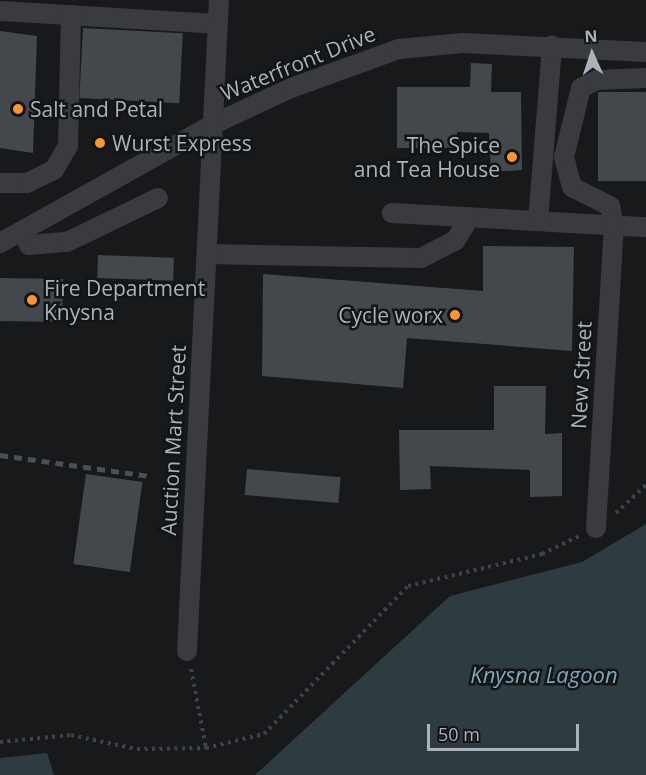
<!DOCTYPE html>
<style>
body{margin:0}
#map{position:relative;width:646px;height:775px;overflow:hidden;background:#18191b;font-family:"Open Sans",sans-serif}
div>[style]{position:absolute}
.water>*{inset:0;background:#2e3b40}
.building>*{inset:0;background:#44474b;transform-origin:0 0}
.path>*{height:4px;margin-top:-2px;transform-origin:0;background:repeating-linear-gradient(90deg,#3f4347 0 3px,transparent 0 7.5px)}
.minor>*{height:20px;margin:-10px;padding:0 10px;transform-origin:10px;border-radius:10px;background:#393b40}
.rail>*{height:4.5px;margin-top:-2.25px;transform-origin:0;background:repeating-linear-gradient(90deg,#4c5055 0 8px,transparent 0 14px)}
.dots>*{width:16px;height:16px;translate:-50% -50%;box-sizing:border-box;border:3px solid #131416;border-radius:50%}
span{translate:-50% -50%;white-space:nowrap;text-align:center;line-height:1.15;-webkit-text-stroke:5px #131416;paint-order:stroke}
.street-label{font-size:21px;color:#aab2bb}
.poi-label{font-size:21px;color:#aab2bb}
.left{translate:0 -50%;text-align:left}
.right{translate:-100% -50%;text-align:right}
.water-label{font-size:22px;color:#80a6b7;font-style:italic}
.north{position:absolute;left:562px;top:24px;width:60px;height:60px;-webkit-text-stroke:4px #131416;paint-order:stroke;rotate:357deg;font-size:16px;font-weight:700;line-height:24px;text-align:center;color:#aab2bb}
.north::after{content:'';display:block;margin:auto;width:21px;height:27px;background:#aab2bb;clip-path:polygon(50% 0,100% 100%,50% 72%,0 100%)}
.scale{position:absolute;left:427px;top:724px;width:152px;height:27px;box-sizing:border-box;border:3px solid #aab2bb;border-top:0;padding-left:8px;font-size:18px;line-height:21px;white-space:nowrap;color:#aab2bb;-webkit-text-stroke:4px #131416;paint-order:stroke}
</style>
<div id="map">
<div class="water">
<div style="clip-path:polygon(646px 524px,646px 775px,255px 775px,450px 596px,582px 562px)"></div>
<div style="clip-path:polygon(47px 753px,54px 775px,0 775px,0 758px)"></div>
</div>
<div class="building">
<div style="left:83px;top:28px;width:100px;height:70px;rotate:3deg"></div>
<div style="clip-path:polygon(0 31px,37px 36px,33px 153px,0 148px)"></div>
<div style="clip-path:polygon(471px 63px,492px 64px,491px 92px,521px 92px,522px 170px,491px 172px,489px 133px,457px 132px,457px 148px,397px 148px,397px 87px,470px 87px)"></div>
<div style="left:646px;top:92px;width:89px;height:48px;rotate:90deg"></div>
<div style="clip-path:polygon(483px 246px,574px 247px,572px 351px,407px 338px,403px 388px,262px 376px,263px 274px,483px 291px)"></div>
<div style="left:98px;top:255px;width:76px;height:23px;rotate:2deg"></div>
<div style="left:0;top:278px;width:63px;height:43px;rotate:1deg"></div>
<div style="clip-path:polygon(494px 386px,546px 386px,545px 434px,562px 433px,562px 496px,530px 497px,530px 470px,430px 466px,431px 489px,400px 490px,399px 430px,494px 430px)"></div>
<div style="left:247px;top:469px;width:94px;height:26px;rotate:5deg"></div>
<div style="left:86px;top:474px;width:57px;height:91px;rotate:8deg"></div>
</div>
<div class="path">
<div style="left:616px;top:513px;width:41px;rotate:-43deg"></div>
<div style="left:191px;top:669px;width:80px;rotate:79.2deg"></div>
<div style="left:0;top:742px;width:71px;rotate:-5.6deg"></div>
<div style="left:71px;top:735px;width:67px;rotate:12deg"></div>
<div style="left:137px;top:749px;width:69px;rotate:-0.8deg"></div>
<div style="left:206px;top:748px;width:60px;rotate:-13.6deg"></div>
<div style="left:264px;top:734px;width:206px;rotate:-45.8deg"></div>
<div style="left:408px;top:586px;width:138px;rotate:-13.4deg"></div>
<div style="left:542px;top:554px;width:41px;rotate:-25.9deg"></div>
</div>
<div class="minor">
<div style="left:0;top:11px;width:217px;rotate:3.4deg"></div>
<div style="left:0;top:183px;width:27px"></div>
<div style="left:27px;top:183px;width:30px;rotate:-26deg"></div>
<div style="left:54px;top:170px;width:28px;rotate:-60deg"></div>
<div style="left:68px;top:146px;width:131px;rotate:-88.7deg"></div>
<div style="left:392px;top:213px;width:254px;rotate:3.2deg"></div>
<div style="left:538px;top:221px;width:176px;rotate:-85.4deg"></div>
<div style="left:24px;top:234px;width:12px;rotate:66deg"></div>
<div style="left:29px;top:245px;width:38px;rotate:-5deg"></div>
<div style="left:67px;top:242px;width:101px;rotate:-25.8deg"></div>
<div style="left:0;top:243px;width:245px;rotate:-29.1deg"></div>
<div style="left:214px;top:124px;width:85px;rotate:-25.1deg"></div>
<div style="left:291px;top:88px;width:115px;rotate:-19.9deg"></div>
<div style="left:399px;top:49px;width:64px;rotate:-5.4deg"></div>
<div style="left:463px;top:43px;width:183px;rotate:2.8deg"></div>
<div style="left:207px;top:254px;width:214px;rotate:1.1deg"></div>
<div style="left:421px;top:258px;width:38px;rotate:-27deg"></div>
<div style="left:455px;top:241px;width:28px;rotate:-58deg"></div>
<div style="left:596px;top:528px;width:303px;rotate:-86.6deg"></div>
<div style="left:614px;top:226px;width:20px;rotate:-101deg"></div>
<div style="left:610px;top:206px;width:42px;rotate:-153.4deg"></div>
<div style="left:572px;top:187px;width:31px;rotate:-105deg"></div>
<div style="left:564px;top:157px;width:71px;rotate:-76.2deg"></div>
<div style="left:581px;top:88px;width:18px;rotate:-27deg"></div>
<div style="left:597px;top:80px;width:49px;rotate:-2.3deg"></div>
<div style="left:187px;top:651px;width:652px;rotate:-87.19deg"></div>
</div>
<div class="rail">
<div style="left:0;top:455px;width:150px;rotate:8deg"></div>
</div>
<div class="dots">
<div style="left:18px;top:109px;background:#fa9632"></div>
<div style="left:100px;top:143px;background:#fa9632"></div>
<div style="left:512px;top:157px;background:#fa9632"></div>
<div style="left:32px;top:300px;background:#fa9632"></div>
<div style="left:455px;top:315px;background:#fa9632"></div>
</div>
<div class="street-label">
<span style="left:298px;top:63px;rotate:-22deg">Waterfront Drive</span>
<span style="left:581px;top:375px;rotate:-87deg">New Street</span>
<span style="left:173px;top:440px;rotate:-87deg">Auction Mart Street</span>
</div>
<div class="poi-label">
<span class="left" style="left:30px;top:109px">Salt and Petal</span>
<span class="left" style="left:112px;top:143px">Wurst Express</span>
<span class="right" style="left:500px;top:157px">The Spice<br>and Tea House</span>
<span class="left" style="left:44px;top:300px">Fire Department<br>Knysna</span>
<span class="right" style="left:443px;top:315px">Cycle worx</span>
</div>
<div class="water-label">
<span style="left:544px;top:675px">Knysna Lagoon</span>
</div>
<div class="north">N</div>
<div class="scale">50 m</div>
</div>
